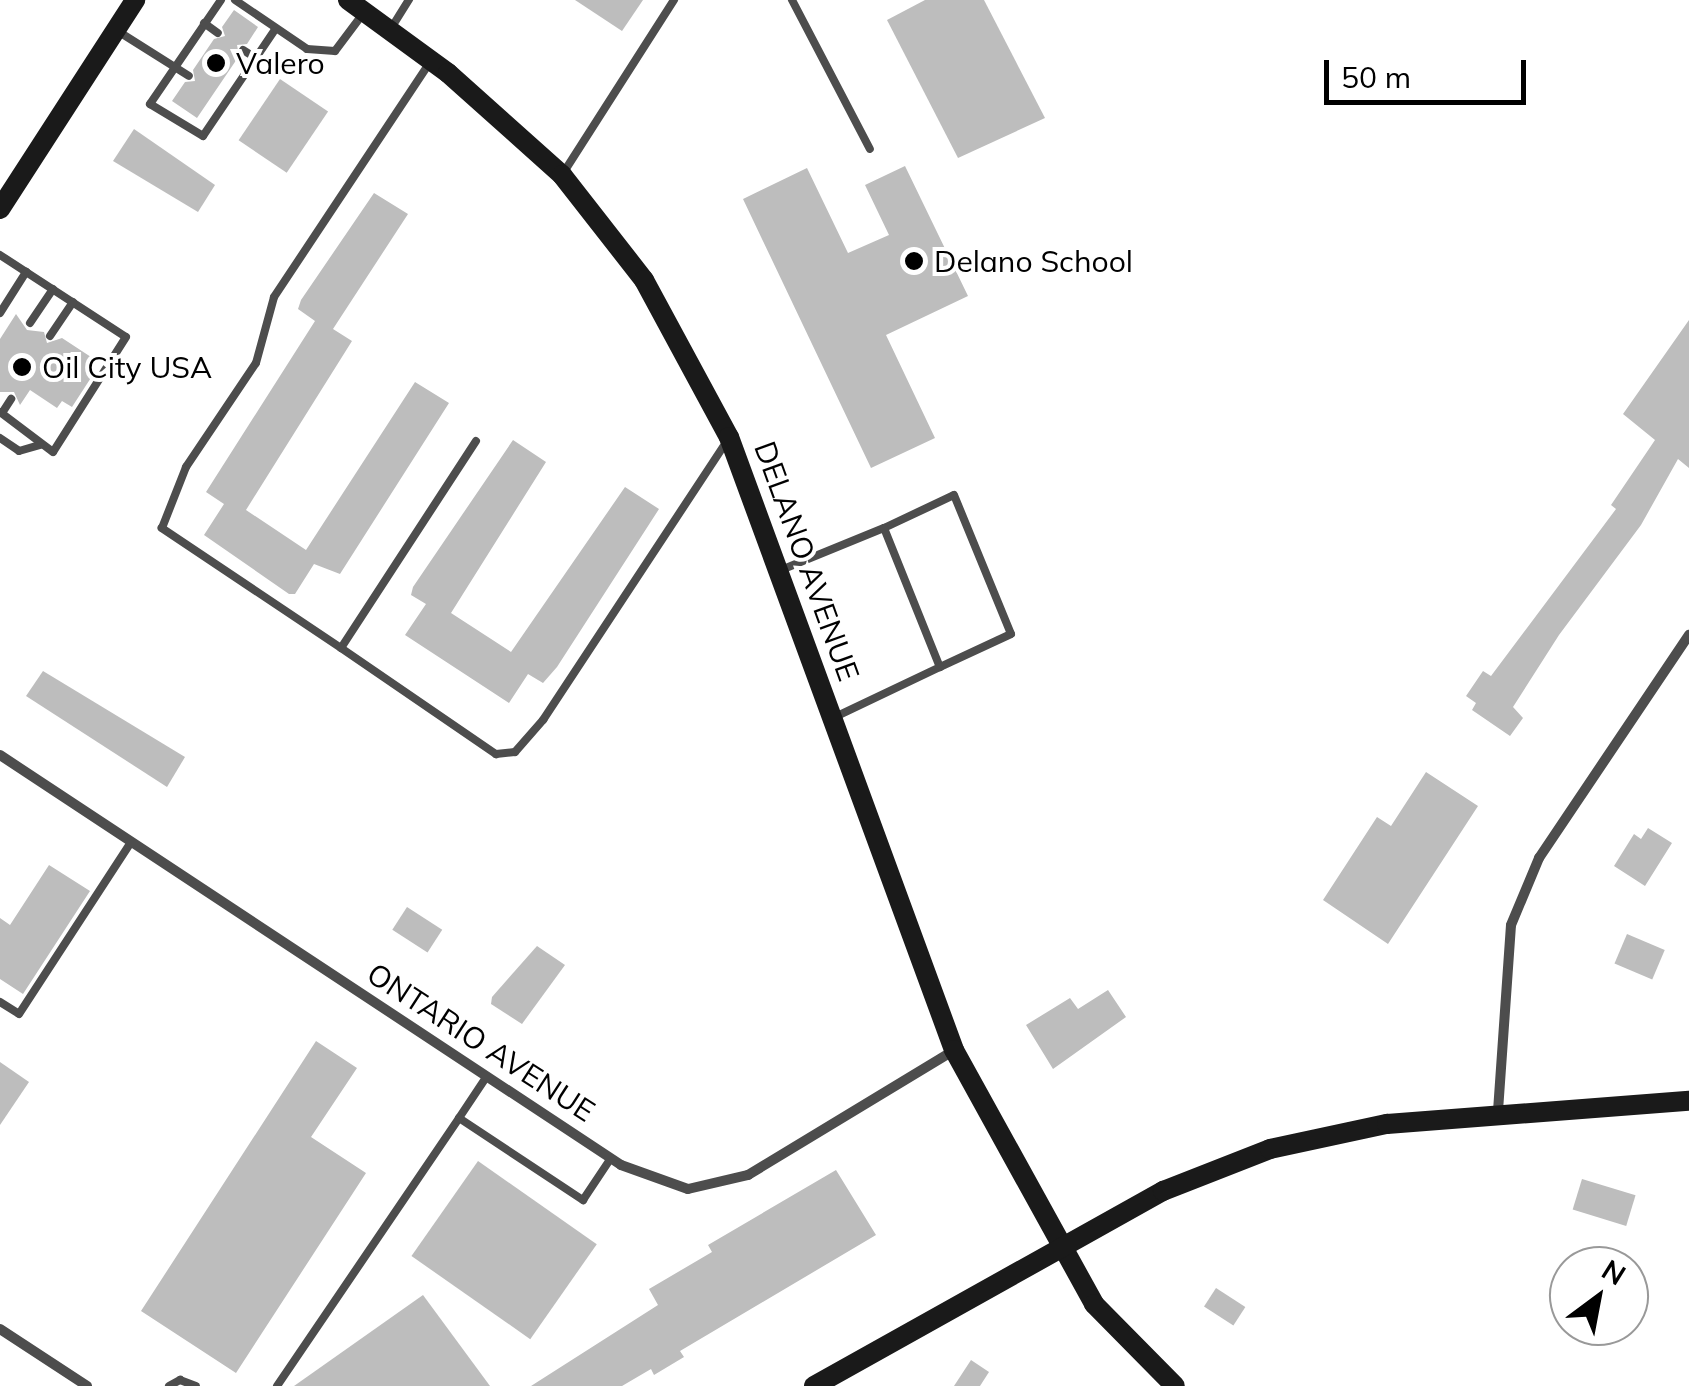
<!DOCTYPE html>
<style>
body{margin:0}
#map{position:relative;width:1689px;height:1386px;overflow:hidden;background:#fff;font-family:Mulish,sans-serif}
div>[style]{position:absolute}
.building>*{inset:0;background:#bdbdbd;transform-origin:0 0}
.lane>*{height:8px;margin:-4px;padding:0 4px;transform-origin:4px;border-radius:4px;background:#4d4d4d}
.street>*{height:10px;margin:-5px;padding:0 5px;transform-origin:5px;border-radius:5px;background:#4d4d4d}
.secondary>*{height:20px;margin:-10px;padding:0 10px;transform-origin:10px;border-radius:10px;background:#1a1a1a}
.dots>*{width:28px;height:28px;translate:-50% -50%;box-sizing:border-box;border:5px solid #fff;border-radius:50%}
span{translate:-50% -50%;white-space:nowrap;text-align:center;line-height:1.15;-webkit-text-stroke:8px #fff;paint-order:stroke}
.poi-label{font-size:30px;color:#000}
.left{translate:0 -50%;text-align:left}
.street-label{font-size:30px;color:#000}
.north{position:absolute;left:1549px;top:1246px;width:100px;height:100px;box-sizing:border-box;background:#fff;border:2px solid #999;border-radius:50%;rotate:32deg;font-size:28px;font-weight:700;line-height:40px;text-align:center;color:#000}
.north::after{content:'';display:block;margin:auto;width:35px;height:45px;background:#000;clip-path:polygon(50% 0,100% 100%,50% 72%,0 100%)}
.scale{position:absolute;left:1324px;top:60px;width:202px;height:45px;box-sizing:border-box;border:5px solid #000;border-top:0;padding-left:12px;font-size:30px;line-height:35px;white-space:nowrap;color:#000;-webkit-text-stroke:8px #fff;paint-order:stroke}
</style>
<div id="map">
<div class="building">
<div style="clip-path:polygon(575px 0,643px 0,622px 31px)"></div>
<div style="clip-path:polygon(925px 0,984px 0,1045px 118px,958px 158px,887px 20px)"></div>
<div style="clip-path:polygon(234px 10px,258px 27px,247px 44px,237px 45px,239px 56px,197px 118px,172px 101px,185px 82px,195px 81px,193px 70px,214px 39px,225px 36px,222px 27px)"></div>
<div style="left:280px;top:79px;width:58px;height:74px;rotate:34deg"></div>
<div style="clip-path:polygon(134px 129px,215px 185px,198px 212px,113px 161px)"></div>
<div style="clip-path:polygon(905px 166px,968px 296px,886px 335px,935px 438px,871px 468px,743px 199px,807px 168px,848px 253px,889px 235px,865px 185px)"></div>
<div style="clip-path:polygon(374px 193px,408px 214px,333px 329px,352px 341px,246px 510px,306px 550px,415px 382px,449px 403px,340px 574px,314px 564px,295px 594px,289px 594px,204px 535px,224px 504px,206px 492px,315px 321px,298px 309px,301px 300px)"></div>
<div style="clip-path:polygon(16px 314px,27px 330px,44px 332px,47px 343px,62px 338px,91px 357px,87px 364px,96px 370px,72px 407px,62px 401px,57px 408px,30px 390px,20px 405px,14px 392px,0 392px,0 339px)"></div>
<div style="clip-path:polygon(1689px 320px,1689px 468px,1678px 459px,1641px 525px,1559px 635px,1513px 707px,1523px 718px,1510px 736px,1472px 710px,1476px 703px,1466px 696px,1483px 671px,1491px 676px,1616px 509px,1611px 505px,1655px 440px,1623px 414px)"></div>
<div style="clip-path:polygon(513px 440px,546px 462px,451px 613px,511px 652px,625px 487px,659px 509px,557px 667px,543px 683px,528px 674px,509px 703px,405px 635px,426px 604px,411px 595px,413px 587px)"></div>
<div style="clip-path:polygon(43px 671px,185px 757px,167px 787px,26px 696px)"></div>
<div style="clip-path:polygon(1426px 772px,1478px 806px,1388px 944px,1323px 900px,1377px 817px,1391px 826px)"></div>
<div style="clip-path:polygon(1648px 828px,1672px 843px,1645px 886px,1614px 866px,1634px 834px,1641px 839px)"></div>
<div style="clip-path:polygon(49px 865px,90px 891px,23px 994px,0 979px,0 918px,10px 925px)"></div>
<div style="left:407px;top:907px;width:42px;height:27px;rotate:33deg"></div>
<div style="left:1627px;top:934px;width:41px;height:32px;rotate:23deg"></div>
<div style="clip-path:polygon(537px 946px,565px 965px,522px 1024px,491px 1004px,492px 997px)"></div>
<div style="clip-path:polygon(1108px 990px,1126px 1017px,1053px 1069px,1026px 1025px,1070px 998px,1078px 1009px)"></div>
<div style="clip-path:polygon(316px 1041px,357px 1068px,311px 1137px,366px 1173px,236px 1373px,141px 1311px)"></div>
<div style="clip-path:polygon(0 1062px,29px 1082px,0 1125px)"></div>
<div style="left:478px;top:1161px;width:145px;height:116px;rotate:35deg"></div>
<div style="clip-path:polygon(836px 1170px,876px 1235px,680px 1351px,684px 1357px,654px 1375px,651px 1369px,622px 1386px,531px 1386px,658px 1305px,649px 1289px,712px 1252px,708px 1245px)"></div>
<div style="left:1582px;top:1179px;width:56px;height:32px;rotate:17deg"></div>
<div style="left:1216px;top:1288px;width:35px;height:22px;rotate:33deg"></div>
<div style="clip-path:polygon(423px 1295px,490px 1386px,294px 1386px)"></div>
<div style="clip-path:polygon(971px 1360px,989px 1372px,980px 1386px,954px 1386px)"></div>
</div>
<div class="lane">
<div style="left:221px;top:0;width:126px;rotate:124.3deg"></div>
<div style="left:150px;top:104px;width:62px;rotate:31.1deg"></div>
<div style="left:203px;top:136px;width:130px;rotate:-55.9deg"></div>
<div style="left:235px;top:0;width:87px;rotate:34.2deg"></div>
<div style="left:307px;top:49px;width:28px;rotate:4deg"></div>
<div style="left:335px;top:51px;width:45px;rotate:-53.1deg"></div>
<div style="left:792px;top:0;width:168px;rotate:62.4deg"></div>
<div style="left:204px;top:23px;width:17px;rotate:36deg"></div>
<div style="left:116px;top:30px;width:86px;rotate:32.2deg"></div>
<div style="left:390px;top:30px;width:36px;rotate:-58deg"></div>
<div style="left:243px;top:50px;width:15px;rotate:32deg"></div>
<div style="left:562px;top:175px;width:208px;rotate:-57.4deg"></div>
<div style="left:0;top:255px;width:150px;rotate:33.1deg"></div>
<div style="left:126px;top:337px;width:136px;rotate:122.4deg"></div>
<div style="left:53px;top:452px;width:66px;rotate:-143deg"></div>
<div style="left:0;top:313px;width:49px;rotate:-57.6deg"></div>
<div style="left:30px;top:323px;width:41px;rotate:-55.9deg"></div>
<div style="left:50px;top:336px;width:41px;rotate:-55.9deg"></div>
<div style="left:2px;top:413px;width:17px;rotate:-57deg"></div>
<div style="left:0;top:438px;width:23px;rotate:34deg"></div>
<div style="left:19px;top:451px;width:22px;rotate:-16deg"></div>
<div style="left:476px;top:441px;width:247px;rotate:123.1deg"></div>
<div style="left:341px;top:648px;width:188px;rotate:34.4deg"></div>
<div style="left:496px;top:754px;width:19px;rotate:-6deg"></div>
<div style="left:515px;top:752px;width:43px;rotate:-48.8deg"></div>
<div style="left:543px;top:720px;width:334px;rotate:-56.6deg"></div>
<div style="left:884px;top:528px;width:77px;rotate:-25.2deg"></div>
<div style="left:954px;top:495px;width:150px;rotate:67.7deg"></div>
<div style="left:1011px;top:634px;width:78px;rotate:155.1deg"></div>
<div style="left:781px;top:570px;width:111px;rotate:-22.2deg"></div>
<div style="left:884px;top:528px;width:150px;rotate:68.1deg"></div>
<div style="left:940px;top:667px;width:119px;rotate:154.5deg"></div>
<div style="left:341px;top:648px;width:216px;rotate:-146.2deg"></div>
<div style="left:162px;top:528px;width:66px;rotate:-68.5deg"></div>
<div style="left:186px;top:467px;width:125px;rotate:-56.1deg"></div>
<div style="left:256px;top:363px;width:68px;rotate:-74.7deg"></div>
<div style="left:274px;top:297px;width:280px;rotate:-56.4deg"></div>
<div style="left:0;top:1002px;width:22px;rotate:32deg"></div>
<div style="left:19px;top:1014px;width:205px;rotate:-56.9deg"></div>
<div style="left:487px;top:1076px;width:50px;rotate:123.7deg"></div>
<div style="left:459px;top:1118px;width:149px;rotate:33.5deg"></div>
<div style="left:583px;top:1200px;width:50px;rotate:-56.3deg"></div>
<div style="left:169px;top:1386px;width:13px;rotate:-29deg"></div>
<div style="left:180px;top:1380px;width:17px;rotate:21deg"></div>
<div style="left:277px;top:1386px;width:324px;rotate:-55.8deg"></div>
</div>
<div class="street">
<div style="left:0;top:755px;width:744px;rotate:33.43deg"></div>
<div style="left:621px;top:1165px;width:71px;rotate:19.7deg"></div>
<div style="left:688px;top:1189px;width:62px;rotate:-13.1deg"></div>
<div style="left:748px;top:1175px;width:241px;rotate:-31.2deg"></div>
<div style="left:1498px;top:1111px;width:186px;rotate:-86deg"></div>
<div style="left:1511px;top:925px;width:73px;rotate:-67.3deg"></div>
<div style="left:1539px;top:858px;width:269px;rotate:-56.1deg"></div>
<div style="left:0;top:1329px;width:104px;rotate:33.2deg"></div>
</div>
<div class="secondary">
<div style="left:348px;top:0;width:124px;rotate:36.1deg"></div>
<div style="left:448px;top:73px;width:153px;rotate:41.8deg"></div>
<div style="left:562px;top:175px;width:133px;rotate:52deg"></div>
<div style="left:644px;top:280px;width:179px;rotate:61.6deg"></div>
<div style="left:729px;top:437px;width:653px;rotate:69.84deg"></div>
<div style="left:954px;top:1050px;width:290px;rotate:61.1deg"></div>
<div style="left:1094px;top:1304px;width:115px;rotate:45.4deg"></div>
<div style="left:0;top:209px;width:249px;rotate:-57.1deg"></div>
<div style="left:814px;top:1386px;width:400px;rotate:-29.2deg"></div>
<div style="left:1163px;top:1191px;width:115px;rotate:-21.4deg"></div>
<div style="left:1270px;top:1149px;width:120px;rotate:-12.1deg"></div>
<div style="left:1387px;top:1124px;width:303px;rotate:-4.4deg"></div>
</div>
<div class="dots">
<div style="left:216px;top:63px;background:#000"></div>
<div style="left:914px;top:261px;background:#000"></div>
<div style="left:22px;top:367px;background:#000"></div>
</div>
<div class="poi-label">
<span class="left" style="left:236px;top:63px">Valero</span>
<span class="left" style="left:934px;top:261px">Delano School</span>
<span class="left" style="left:42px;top:367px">Oil City USA</span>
</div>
<div class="street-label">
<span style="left:807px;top:561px;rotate:70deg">DELANO AVENUE</span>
<span style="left:481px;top:1042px;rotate:33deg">ONTARIO AVENUE</span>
</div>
<div class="north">N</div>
<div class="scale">50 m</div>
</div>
